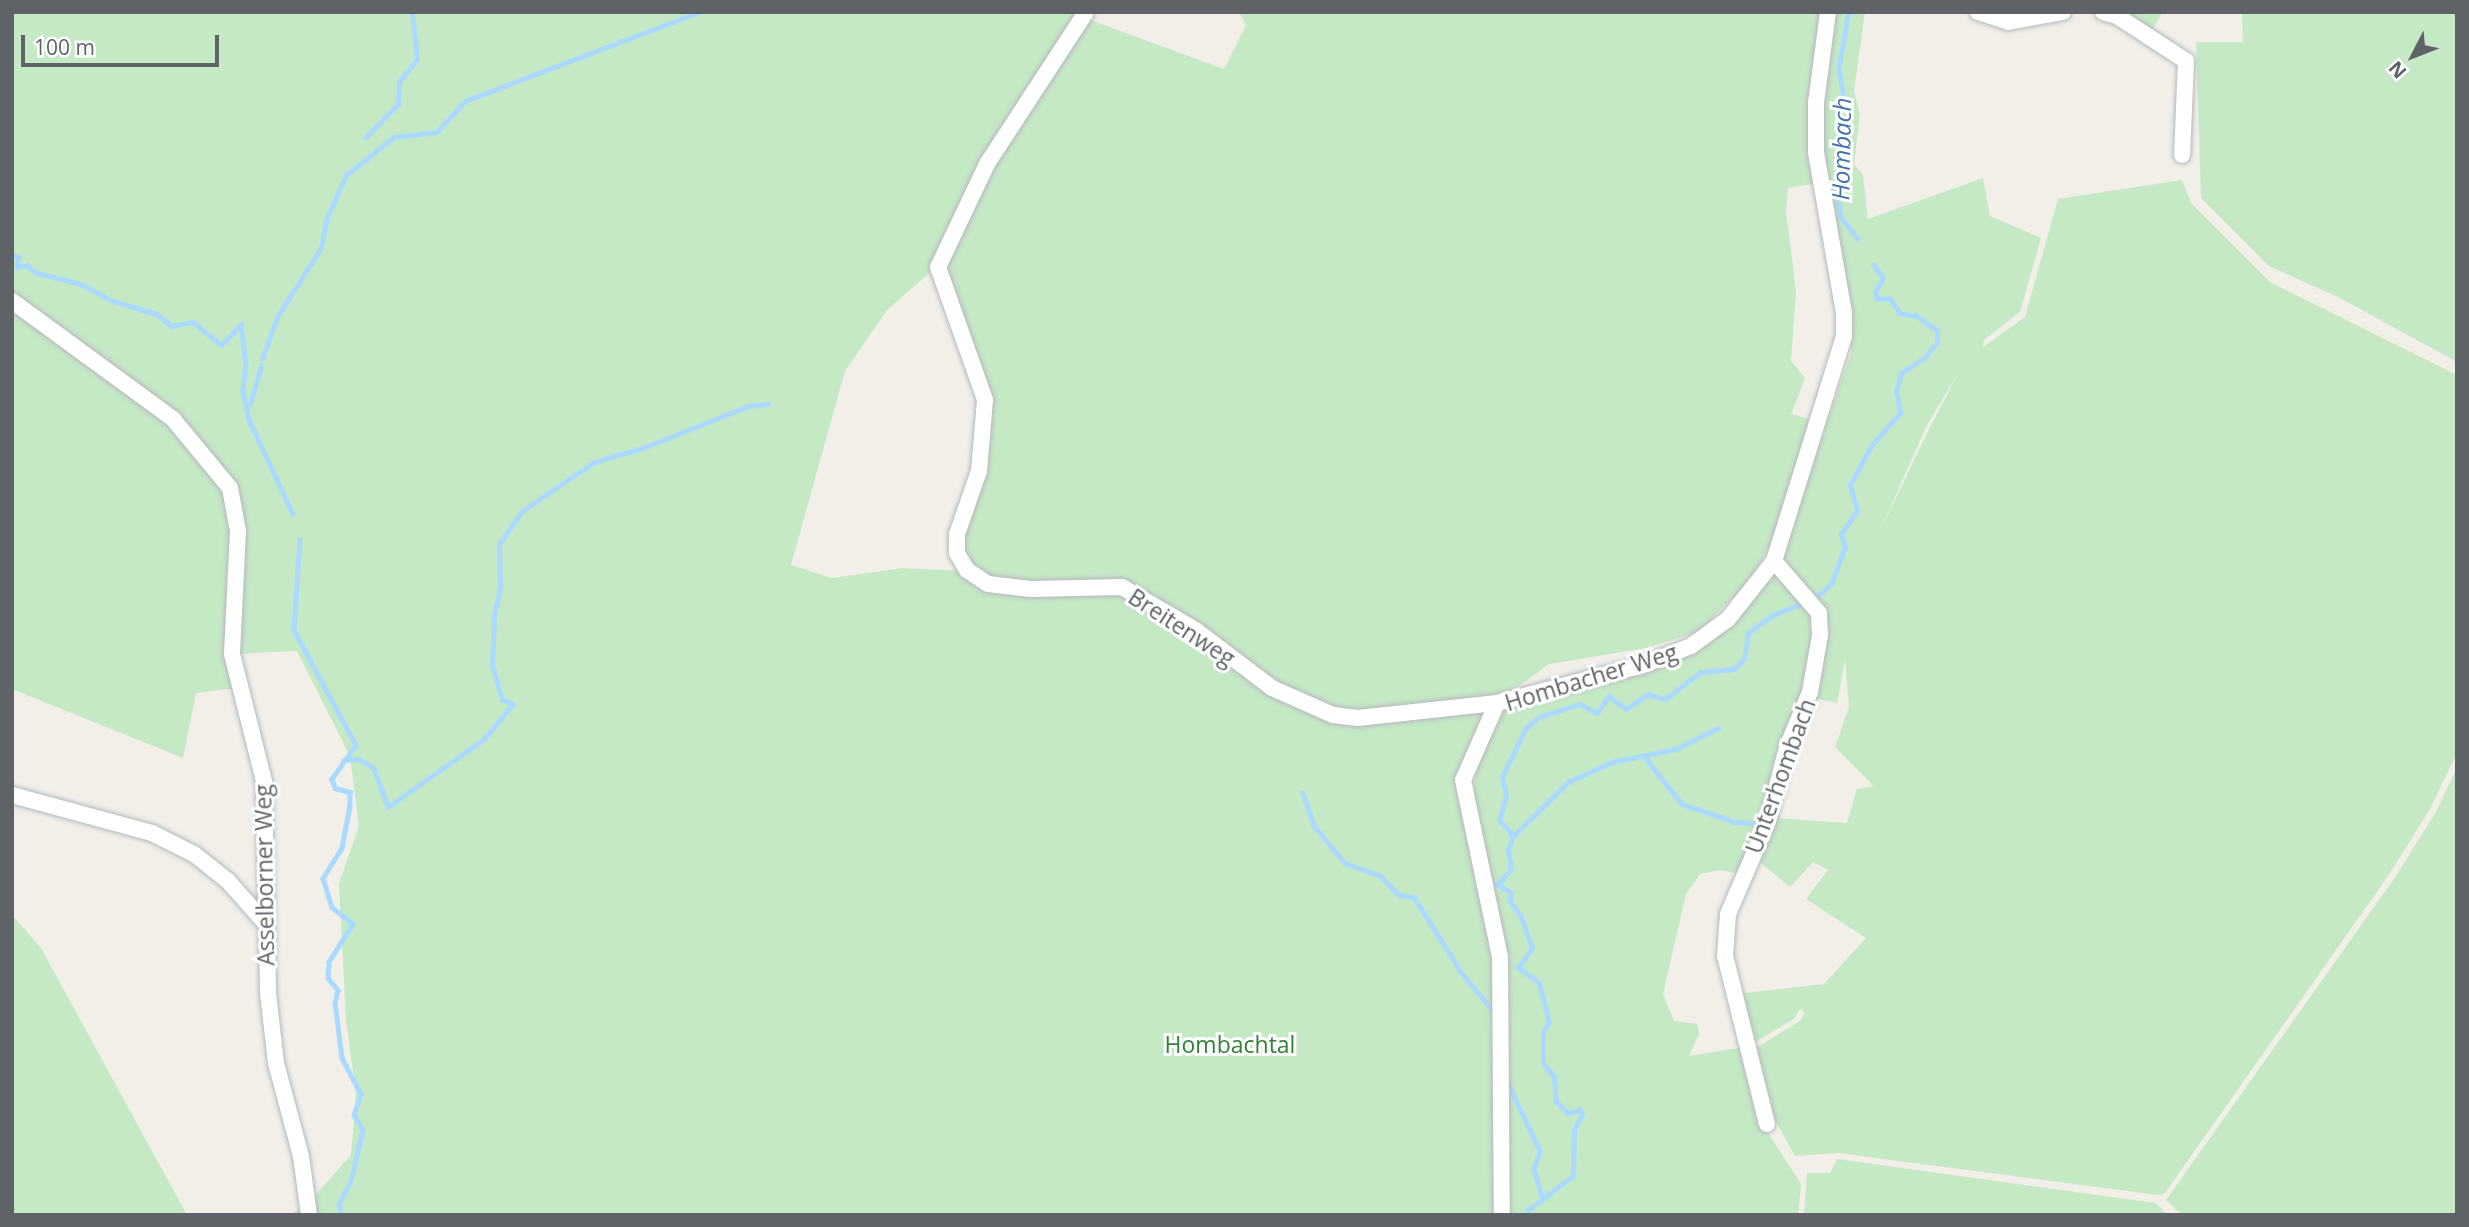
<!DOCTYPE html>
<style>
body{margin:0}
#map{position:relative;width:2469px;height:1227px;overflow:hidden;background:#f1efe8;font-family:"Open Sans",sans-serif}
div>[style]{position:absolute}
.green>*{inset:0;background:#c5e8c5}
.stream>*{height:4.5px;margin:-2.25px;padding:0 2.25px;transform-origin:2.25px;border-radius:2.25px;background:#aadaff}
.roads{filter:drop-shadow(0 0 2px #b5b8bc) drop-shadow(0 0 2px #b5b8bc)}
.street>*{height:16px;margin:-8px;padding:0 8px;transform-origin:8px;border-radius:8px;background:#fff}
span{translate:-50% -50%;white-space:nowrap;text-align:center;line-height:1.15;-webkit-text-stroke:6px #fff;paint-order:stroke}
.street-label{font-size:23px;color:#5f6368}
.park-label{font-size:23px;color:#348238}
.water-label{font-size:24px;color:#4174aa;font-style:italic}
.frame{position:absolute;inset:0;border:14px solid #5f6368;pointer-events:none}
.north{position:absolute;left:2378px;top:21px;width:70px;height:70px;-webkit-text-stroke:5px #fff;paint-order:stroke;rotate:228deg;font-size:19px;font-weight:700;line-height:28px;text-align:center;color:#5f6368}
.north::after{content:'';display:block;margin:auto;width:24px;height:32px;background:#5f6368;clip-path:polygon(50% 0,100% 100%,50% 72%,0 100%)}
.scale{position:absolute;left:21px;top:35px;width:198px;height:32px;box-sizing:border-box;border:4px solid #5f6368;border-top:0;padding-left:9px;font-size:21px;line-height:24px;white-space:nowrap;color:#5f6368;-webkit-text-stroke:5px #fff;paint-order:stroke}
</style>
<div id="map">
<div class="green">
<div style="clip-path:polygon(evenodd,12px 12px,1083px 12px,934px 269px,887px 310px,845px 371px,791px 565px,832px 578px,903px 568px,964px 571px,989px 586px,1122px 591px,1332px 719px,1496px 706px,1456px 775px,1469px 843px,1477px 757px,1506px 708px,1688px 655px,1735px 621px,1787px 541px,1851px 353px,1852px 310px,1829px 204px,1820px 110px,1832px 12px,1865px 12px,1854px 91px,1860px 114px,1854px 164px,1863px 175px,1868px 219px,1983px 178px,1990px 216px,2041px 238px,2020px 312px,1984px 340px,1983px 347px,2025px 317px,2058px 199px,2182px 180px,2191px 203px,2270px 282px,2457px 375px,2457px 753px,2430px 809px,2388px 876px,2165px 1193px,2158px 1195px,1838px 1153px,1795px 1156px,1769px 1109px,1756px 1048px,1800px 1021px,1805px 1012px,1800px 1009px,1794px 1019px,1755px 1042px,1747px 1039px,1737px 994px,1824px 984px,1866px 938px,1806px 899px,1828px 870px,1813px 862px,1790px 887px,1757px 860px,1773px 818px,1847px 823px,1857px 789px,1874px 786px,1835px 747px,1849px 707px,1845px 660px,1837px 703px,1808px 697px,1740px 874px,1720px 870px,1700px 874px,1686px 894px,1663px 994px,1674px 1021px,1697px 1024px,1699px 1034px,1689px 1056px,1743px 1047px,1761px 1122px,1801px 1184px,1798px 1215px,288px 1215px,305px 1207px,351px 1155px,356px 1094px,346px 1020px,339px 883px,359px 826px,350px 756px,297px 651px,235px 654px,232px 485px,175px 417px,12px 296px,12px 12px,1959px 372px,1931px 425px,1879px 533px,1927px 425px,1959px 372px)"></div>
<div style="clip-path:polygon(1239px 12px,1823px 12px,1818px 183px,1788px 188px,1786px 211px,1796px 291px,1791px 361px,1805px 378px,1791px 414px,1816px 421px,1786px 518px,1750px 581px,1698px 632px,1646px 648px,1549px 664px,1501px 699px,1386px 715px,1336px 711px,1274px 685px,1123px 585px,988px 582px,959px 553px,987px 400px,940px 270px,990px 165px,1085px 18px,1224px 69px,1246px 25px)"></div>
<div style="clip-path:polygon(2116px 12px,2163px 12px,2150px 33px)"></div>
<div style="clip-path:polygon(2242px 12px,2457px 12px,2457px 362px,2340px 298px,2269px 266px,2201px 198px,2196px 42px,2243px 42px)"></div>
<div style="clip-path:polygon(12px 307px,171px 421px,227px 488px,235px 531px,236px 688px,196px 693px,183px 758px,12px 689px)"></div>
<div style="clip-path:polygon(2457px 767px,2457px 1215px,2182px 1215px,2166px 1200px,2394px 879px,2436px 812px)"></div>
<div style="clip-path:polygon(12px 915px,41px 948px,187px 1215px,12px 1215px)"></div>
<div style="clip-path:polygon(1837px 1159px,2155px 1203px,2168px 1215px,1804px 1215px,1807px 1173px,1830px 1173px)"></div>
</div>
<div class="stream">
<div style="left:1849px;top:12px;width:57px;rotate:100.1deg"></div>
<div style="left:1839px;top:68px;width:32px;rotate:81deg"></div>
<div style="left:1844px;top:100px;width:25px;rotate:104deg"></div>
<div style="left:1838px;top:124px;width:21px;rotate:67deg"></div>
<div style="left:1846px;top:143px;width:48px;rotate:100.8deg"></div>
<div style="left:1837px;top:190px;width:27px;rotate:82deg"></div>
<div style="left:1841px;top:217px;width:28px;rotate:52deg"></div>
<div style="left:365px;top:138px;width:47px;rotate:-45.9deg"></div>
<div style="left:398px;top:104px;width:22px;rotate:-87deg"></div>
<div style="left:399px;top:82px;width:29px;rotate:-52deg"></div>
<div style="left:417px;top:59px;width:47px;rotate:-96.1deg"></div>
<div style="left:12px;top:255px;width:7px;rotate:16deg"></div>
<div style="left:19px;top:257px;width:10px;rotate:101deg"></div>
<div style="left:17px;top:267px;width:10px;rotate:-11deg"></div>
<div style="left:27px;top:265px;width:13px;rotate:39deg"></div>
<div style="left:37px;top:273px;width:45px;rotate:14deg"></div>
<div style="left:81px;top:284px;width:36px;rotate:28deg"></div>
<div style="left:113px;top:301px;width:46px;rotate:16.5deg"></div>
<div style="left:157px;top:314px;width:19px;rotate:39deg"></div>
<div style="left:172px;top:326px;width:21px;rotate:-11deg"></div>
<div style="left:193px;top:322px;width:36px;rotate:39deg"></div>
<div style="left:221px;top:345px;width:29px;rotate:-46deg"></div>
<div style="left:241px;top:324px;width:41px;rotate:83deg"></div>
<div style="left:246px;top:365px;width:26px;rotate:97deg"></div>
<div style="left:243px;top:391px;width:30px;rotate:78deg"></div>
<div style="left:249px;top:420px;width:104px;rotate:64.9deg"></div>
<div style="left:262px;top:359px;width:45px;rotate:-70.3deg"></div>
<div style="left:277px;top:317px;width:82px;rotate:-57.5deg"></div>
<div style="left:321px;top:248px;width:31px;rotate:-79deg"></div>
<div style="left:327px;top:218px;width:47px;rotate:-66.2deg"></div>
<div style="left:346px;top:175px;width:61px;rotate:-38.4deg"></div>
<div style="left:394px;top:137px;width:43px;rotate:-6.6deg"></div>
<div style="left:437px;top:132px;width:42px;rotate:-47.9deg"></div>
<div style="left:465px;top:101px;width:250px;rotate:-20.8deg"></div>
<div style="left:250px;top:405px;width:41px;rotate:-74.2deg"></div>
<div style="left:300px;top:539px;width:91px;rotate:93.8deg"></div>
<div style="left:294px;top:630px;width:131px;rotate:61.7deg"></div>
<div style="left:356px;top:745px;width:42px;rotate:125.2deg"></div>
<div style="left:332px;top:779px;width:9px;rotate:72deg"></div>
<div style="left:335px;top:788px;width:16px;rotate:15deg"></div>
<div style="left:350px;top:792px;width:14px;rotate:90deg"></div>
<div style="left:350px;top:806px;width:43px;rotate:100.8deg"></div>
<div style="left:342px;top:848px;width:36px;rotate:122deg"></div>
<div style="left:323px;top:878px;width:30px;rotate:73deg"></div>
<div style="left:332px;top:907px;width:27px;rotate:39deg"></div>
<div style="left:353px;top:924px;width:45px;rotate:122.3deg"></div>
<div style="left:329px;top:962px;width:16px;rotate:94deg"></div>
<div style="left:328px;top:978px;width:16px;rotate:50deg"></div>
<div style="left:338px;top:990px;width:13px;rotate:103deg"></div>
<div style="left:335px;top:1003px;width:55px;rotate:82.7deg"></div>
<div style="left:342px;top:1058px;width:41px;rotate:62.2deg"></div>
<div style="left:361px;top:1094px;width:22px;rotate:108deg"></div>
<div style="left:354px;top:1115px;width:17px;rotate:59deg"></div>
<div style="left:363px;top:1130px;width:53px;rotate:103deg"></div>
<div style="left:351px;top:1182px;width:25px;rotate:119deg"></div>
<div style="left:339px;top:1204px;width:11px;rotate:75deg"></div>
<div style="left:1815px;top:598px;width:21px;rotate:-41deg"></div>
<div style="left:1831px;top:584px;width:39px;rotate:-69deg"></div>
<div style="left:1845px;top:548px;width:15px;rotate:-106deg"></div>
<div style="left:1841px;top:534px;width:28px;rotate:-55deg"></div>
<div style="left:1857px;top:511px;width:27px;rotate:-105deg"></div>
<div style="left:1850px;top:485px;width:44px;rotate:-61.7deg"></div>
<div style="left:1871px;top:446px;width:44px;rotate:-48.7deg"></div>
<div style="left:1900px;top:413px;width:22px;rotate:-100deg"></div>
<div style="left:1896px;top:391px;width:19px;rotate:-74deg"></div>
<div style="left:1901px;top:373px;width:27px;rotate:-33deg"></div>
<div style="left:1924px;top:358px;width:20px;rotate:-49deg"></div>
<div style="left:1937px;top:343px;width:12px;rotate:-90deg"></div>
<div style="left:1937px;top:331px;width:26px;rotate:-144deg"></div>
<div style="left:1916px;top:316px;width:16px;rotate:-173deg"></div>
<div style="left:1900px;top:314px;width:18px;rotate:-124deg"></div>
<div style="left:1890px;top:299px;width:13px;rotate:180deg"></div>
<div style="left:1877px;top:299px;width:6px;rotate:-108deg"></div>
<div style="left:1875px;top:293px;width:17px;rotate:-62deg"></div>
<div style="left:1883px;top:278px;width:16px;rotate:-128deg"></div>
<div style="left:1644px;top:756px;width:61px;rotate:51.6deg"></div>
<div style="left:1682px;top:804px;width:56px;rotate:18.8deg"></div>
<div style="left:1735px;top:822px;width:18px;rotate:3deg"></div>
<div style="left:343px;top:760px;width:16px;rotate:-4deg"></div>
<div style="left:359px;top:759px;width:17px;rotate:31deg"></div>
<div style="left:374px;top:768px;width:41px;rotate:70.3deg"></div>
<div style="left:388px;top:807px;width:118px;rotate:-35.3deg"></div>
<div style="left:484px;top:739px;width:45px;rotate:-50.4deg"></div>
<div style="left:513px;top:704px;width:12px;rotate:-160deg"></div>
<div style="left:502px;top:700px;width:36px;rotate:-106deg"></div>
<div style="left:492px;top:665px;width:49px;rotate:-87.7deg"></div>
<div style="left:494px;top:616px;width:30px;rotate:-78deg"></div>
<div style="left:500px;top:587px;width:43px;rotate:-91.3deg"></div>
<div style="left:499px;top:544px;width:40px;rotate:-55.1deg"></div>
<div style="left:522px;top:511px;width:87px;rotate:-34.2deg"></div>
<div style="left:594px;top:462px;width:51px;rotate:-15.9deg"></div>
<div style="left:643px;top:448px;width:113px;rotate:-21.8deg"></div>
<div style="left:748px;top:406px;width:20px;rotate:-6deg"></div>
<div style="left:1303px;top:793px;width:36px;rotate:71deg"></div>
<div style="left:1315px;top:827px;width:47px;rotate:50.2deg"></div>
<div style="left:1345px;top:863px;width:38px;rotate:20deg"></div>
<div style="left:1381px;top:876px;width:26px;rotate:47deg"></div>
<div style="left:1399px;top:895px;width:15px;rotate:8deg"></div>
<div style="left:1414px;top:897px;width:92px;rotate:57.9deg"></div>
<div style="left:1463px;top:975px;width:51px;rotate:49.8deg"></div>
<div style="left:1513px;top:836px;width:77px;rotate:-44.5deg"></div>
<div style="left:1568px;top:782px;width:48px;rotate:-24.4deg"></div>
<div style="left:1612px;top:762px;width:65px;rotate:-11.5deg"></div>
<div style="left:1676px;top:749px;width:47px;rotate:-26.6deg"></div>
<div style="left:1508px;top:1083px;width:75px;rotate:64.8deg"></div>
<div style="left:1540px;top:1151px;width:19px;rotate:108deg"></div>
<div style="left:1534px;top:1169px;width:29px;rotate:74deg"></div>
<div style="left:1528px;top:1215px;width:5px;rotate:-90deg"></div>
<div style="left:1528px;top:1210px;width:56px;rotate:-37.1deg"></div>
<div style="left:1573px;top:1176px;width:46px;rotate:-88.8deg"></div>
<div style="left:1574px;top:1130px;width:17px;rotate:-62deg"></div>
<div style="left:1582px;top:1115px;width:5px;rotate:-112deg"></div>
<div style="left:1580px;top:1110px;width:13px;rotate:162deg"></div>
<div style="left:1568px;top:1114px;width:17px;rotate:-135deg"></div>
<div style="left:1556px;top:1102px;width:25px;rotate:-95deg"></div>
<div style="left:1554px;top:1077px;width:17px;rotate:-130deg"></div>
<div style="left:1543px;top:1064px;width:33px;rotate:-90deg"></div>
<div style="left:1543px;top:1031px;width:10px;rotate:-53deg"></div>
<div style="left:1549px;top:1023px;width:41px;rotate:-104deg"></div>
<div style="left:1539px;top:983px;width:26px;rotate:-144deg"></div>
<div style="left:1518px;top:968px;width:24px;rotate:-55deg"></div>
<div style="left:1532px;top:948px;width:33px;rotate:-110deg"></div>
<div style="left:1521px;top:917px;width:19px;rotate:-126deg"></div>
<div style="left:1510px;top:902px;width:9px;rotate:-84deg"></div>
<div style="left:1511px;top:893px;width:16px;rotate:-150deg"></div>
<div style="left:1497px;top:885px;width:21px;rotate:-49deg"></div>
<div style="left:1511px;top:869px;width:19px;rotate:-99deg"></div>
<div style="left:1508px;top:850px;width:15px;rotate:-70deg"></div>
<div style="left:1513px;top:836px;width:21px;rotate:-131deg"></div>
<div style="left:1499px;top:820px;width:26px;rotate:-74deg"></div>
<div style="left:1506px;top:795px;width:18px;rotate:-103deg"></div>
<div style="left:1502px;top:777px;width:55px;rotate:-63.9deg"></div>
<div style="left:1526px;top:728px;width:17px;rotate:-40deg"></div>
<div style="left:1539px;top:717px;width:43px;rotate:-17.6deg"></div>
<div style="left:1580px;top:704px;width:19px;rotate:28deg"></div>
<div style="left:1597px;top:713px;width:21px;rotate:-55deg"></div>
<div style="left:1609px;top:696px;width:21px;rotate:37deg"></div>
<div style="left:1626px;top:709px;width:27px;rotate:-34deg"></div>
<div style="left:1648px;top:694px;width:18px;rotate:16deg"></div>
<div style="left:1665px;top:699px;width:45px;rotate:-36.9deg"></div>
<div style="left:1701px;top:672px;width:33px;rotate:-5deg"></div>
<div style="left:1734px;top:669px;width:14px;rotate:-45deg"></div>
<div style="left:1744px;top:659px;width:26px;rotate:-81deg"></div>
<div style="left:1748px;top:633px;width:31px;rotate:-36deg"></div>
<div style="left:1773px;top:615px;width:31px;rotate:-22deg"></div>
</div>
<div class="roads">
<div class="street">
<div style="left:1086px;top:12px;width:181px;rotate:123.1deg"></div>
<div style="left:987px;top:164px;width:114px;rotate:115.4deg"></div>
<div style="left:938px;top:267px;width:141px;rotate:70.5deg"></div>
<div style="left:985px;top:400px;width:71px;rotate:94.8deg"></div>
<div style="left:979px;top:471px;width:67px;rotate:109.2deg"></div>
<div style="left:957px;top:534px;width:19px;rotate:90deg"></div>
<div style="left:957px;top:553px;width:20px;rotate:60deg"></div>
<div style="left:967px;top:570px;width:25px;rotate:34deg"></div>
<div style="left:988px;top:584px;width:43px;rotate:6.6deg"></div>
<div style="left:1031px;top:589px;width:91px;rotate:-1.3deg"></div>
<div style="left:1122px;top:587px;width:87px;rotate:30.4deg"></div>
<div style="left:1197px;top:631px;width:94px;rotate:37.2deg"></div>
<div style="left:1272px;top:688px;width:67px;rotate:23.9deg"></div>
<div style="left:1333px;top:715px;width:25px;rotate:7deg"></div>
<div style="left:1358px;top:718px;width:140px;rotate:-6.2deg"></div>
<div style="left:1497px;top:703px;width:151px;rotate:-14.6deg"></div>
<div style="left:1643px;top:665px;width:52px;rotate:-21.6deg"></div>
<div style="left:1691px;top:646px;width:46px;rotate:-36.1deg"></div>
<div style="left:1728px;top:619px;width:74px;rotate:-51.6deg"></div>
<div style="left:1774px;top:561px;width:236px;rotate:-72.7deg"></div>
<div style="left:1844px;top:336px;width:23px;rotate:-90deg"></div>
<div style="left:1844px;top:313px;width:163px;rotate:-99.9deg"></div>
<div style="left:1816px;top:152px;width:49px;rotate:-90deg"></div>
<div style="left:1816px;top:103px;width:92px;rotate:-82.5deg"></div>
<div style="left:1978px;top:12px;width:32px;rotate:18deg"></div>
<div style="left:2008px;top:22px;width:56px;rotate:-10.3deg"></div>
<div style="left:2103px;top:12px;width:15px;rotate:16deg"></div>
<div style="left:2117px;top:16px;width:82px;rotate:33.1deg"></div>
<div style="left:2186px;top:61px;width:94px;rotate:92.4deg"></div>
<div style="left:12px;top:301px;width:200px;rotate:36.2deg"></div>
<div style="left:173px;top:419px;width:89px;rotate:50.4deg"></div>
<div style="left:230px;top:488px;width:44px;rotate:79.5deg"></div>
<div style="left:238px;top:531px;width:123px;rotate:92.8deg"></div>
<div style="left:232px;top:654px;width:131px;rotate:75.9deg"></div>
<div style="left:264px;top:781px;width:212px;rotate:88.9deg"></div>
<div style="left:268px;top:993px;width:70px;rotate:83.5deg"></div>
<div style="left:276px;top:1063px;width:96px;rotate:75deg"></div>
<div style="left:301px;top:1156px;width:60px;rotate:82.3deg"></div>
<div style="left:1497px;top:703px;width:84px;rotate:113.8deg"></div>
<div style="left:1463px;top:780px;width:181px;rotate:78.2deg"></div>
<div style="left:1500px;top:957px;width:258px;rotate:89.6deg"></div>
<div style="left:12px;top:795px;width:145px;rotate:15.2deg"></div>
<div style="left:152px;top:833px;width:47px;rotate:26.6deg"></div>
<div style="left:194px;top:854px;width:43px;rotate:38.5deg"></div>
<div style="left:228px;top:881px;width:57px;rotate:48.5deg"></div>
<div style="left:1767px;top:1124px;width:173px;rotate:-104deg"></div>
<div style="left:1725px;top:956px;width:42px;rotate:-85.9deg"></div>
<div style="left:1728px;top:914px;width:101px;rotate:-66.7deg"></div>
<div style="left:1768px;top:821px;width:76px;rotate:-75.6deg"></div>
<div style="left:1787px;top:747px;width:60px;rotate:-67.3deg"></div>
<div style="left:1810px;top:692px;width:58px;rotate:-80deg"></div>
<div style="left:1820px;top:635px;width:22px;rotate:-93deg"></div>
<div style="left:1819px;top:613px;width:69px;rotate:-130.9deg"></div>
</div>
</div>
<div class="street-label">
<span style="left:1182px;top:627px;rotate:33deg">Breitenweg</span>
<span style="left:1591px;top:677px;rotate:-17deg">Hombacher Weg</span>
<span style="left:1780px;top:776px;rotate:-70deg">Unterhombach</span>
<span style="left:264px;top:875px;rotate:-91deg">Asselborner Weg</span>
</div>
<div class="park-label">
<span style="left:1230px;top:1044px">Hombachtal</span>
</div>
<div class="water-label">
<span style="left:1841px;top:149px;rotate:-89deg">Hombach</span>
</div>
<div class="frame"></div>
<div class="north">N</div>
<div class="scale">100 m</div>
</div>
